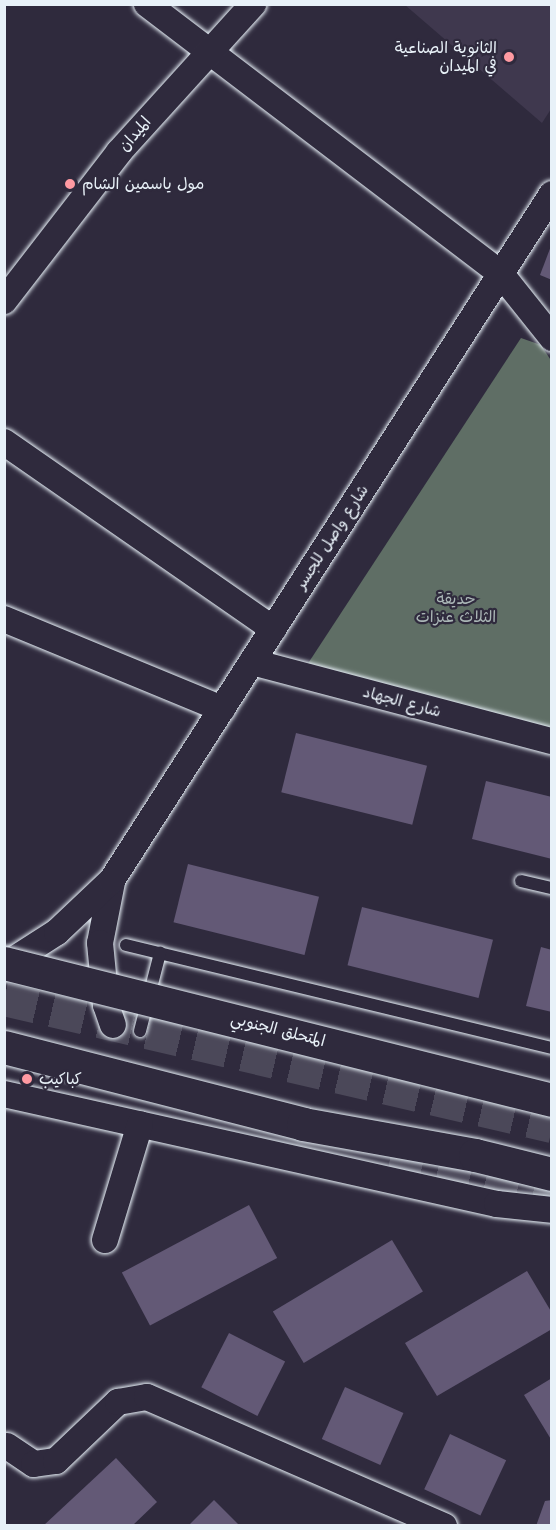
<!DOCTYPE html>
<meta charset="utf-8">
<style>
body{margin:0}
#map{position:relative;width:556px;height:1530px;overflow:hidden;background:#2f2a3d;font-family:"Comic Neue","Playpen Sans Arabic",sans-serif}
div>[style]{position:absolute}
.built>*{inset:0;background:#3f384e}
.green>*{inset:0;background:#5f6e65}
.building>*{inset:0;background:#635976;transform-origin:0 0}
.primary-tunnel>*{height:33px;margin-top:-16.5px;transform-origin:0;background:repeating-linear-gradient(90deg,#4b4859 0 33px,transparent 0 49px)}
.roads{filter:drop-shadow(0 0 2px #e8f1f8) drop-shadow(0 0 2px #e8f1f8)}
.service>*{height:12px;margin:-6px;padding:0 6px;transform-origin:6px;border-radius:6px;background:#2f2a3d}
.minor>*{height:26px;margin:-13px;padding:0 13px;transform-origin:13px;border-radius:13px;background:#2f2a3d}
.motorway>*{height:33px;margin:-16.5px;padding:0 16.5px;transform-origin:16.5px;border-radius:16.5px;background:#2f2a3d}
.bridges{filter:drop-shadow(0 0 2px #e8f1f8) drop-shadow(0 0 2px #e8f1f8)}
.motorway-bridge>*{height:33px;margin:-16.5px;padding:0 16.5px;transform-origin:16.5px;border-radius:16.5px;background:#2f2a3d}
.dots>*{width:16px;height:16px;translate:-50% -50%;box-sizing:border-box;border:3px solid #2f2a3d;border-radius:50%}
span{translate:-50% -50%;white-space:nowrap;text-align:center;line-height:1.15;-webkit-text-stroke:4.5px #2f2a3d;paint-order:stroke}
.poi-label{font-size:16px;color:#e8f1f8}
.right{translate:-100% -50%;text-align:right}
.left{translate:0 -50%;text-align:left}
.street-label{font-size:16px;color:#e8f1f8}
.park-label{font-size:16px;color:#aab6b6}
.frame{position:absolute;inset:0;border:6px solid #e8f1f8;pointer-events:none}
</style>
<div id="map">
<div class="built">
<div style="clip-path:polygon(405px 5px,551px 5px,551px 109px,542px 123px)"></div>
</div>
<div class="green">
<div style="clip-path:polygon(521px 338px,541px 345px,552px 362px,551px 732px,307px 665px)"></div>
</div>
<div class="building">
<div style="clip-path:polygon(551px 246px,552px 246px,552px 280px,540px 275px)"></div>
<div style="left:296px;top:733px;width:135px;height:61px;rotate:14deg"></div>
<div style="clip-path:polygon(486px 781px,552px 797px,552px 859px,472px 839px)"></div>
<div style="left:188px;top:864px;width:135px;height:60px;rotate:14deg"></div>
<div style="left:362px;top:907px;width:135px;height:60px;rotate:14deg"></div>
<div style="clip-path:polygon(541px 947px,552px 950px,552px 1012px,526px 1006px)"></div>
<div style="left:249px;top:1205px;width:60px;height:144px;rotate:62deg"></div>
<div style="left:392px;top:1240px;width:60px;height:139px;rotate:59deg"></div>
<div style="clip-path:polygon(527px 1271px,552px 1313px,552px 1329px,437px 1396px,405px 1343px)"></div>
<div style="left:229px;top:1333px;width:63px;height:61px;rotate:27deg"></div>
<div style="clip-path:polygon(552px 1378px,552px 1441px,524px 1395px)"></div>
<div style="left:345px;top:1387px;width:64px;height:57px;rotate:24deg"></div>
<div style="left:450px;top:1434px;width:62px;height:61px;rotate:25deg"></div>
<div style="clip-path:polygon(116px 1458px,157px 1502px,132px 1526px,43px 1526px)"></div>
<div style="clip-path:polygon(214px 1500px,240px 1526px,188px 1526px)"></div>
<div style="clip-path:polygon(552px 1500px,552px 1526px,536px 1526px,545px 1501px)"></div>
</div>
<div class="primary-tunnel">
<div style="left:4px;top:999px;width:563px;rotate:13.05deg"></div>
<div style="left:391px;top:1154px;width:165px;rotate:12.6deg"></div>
</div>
<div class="roads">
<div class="service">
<div style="left:521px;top:881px;width:32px;rotate:13deg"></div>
<div style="left:126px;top:945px;width:438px;rotate:13.6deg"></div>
<div style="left:140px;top:1031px;width:81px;rotate:-75.6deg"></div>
</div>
<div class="minor">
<div style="left:147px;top:4px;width:445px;rotate:37.3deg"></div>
<div style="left:501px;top:274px;width:82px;rotate:51.4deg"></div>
<div style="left:4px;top:301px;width:188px;rotate:-52.3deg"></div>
<div style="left:119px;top:152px;width:200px;rotate:-47.8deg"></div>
<div style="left:4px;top:442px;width:328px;rotate:34.8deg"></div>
<div style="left:4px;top:619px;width:236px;rotate:22.4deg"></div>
<div style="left:252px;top:662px;width:310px;rotate:14.8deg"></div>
<div style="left:112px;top:882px;width:62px;rotate:101.1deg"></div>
<div style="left:100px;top:943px;width:62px;rotate:84.5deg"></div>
<div style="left:106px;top:1005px;width:21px;rotate:71deg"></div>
<div style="left:4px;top:966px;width:63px;rotate:-32.7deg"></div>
<div style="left:57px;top:932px;width:76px;rotate:-43.4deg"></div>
<div style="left:112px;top:880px;width:815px;rotate:-57.32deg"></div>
<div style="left:4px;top:1094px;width:505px;rotate:12.58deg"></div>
<div style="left:497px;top:1204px;width:55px;rotate:6.2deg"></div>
<div style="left:105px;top:1240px;width:121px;rotate:-73.2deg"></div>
<div style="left:7px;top:1446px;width:32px;rotate:34deg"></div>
<div style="left:34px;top:1464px;width:22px;rotate:-8deg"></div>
<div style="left:56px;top:1461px;width:86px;rotate:-43.6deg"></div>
<div style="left:118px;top:1402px;width:29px;rotate:-10deg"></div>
<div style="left:147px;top:1397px;width:324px;rotate:23.5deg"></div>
</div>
<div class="motorway">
<div style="left:4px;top:1047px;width:309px;rotate:14.4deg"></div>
<div style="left:303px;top:1124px;width:175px;rotate:10.2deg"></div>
<div style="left:475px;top:1155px;width:79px;rotate:13.9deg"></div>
</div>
</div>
<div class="bridges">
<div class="motorway-bridge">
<div style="left:4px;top:963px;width:565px;rotate:14.04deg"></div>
</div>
</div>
<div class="dots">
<div style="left:509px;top:57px;background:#ff9aa2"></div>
<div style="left:70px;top:184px;background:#ff9aa2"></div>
<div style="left:27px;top:1079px;background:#ff9aa2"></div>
</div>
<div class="poi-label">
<span class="right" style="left:497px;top:57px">الثانوية الصناعية<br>في الميدان</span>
<span class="left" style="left:82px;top:184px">مول ياسمين الشام</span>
<span class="left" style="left:39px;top:1079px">كباكيب</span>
</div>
<div class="street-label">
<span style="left:135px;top:134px;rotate:-49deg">الميدان</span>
<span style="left:332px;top:537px;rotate:-57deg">شارع واصل للجسر</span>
<span style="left:402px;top:702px;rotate:15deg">شارع الجهاد</span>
<span style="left:278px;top:1030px;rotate:14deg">المتحلق الجنوبي</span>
</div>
<div class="park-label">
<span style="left:456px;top:608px">حديقة<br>الثلاث عنزات</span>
</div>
<div class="frame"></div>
</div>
